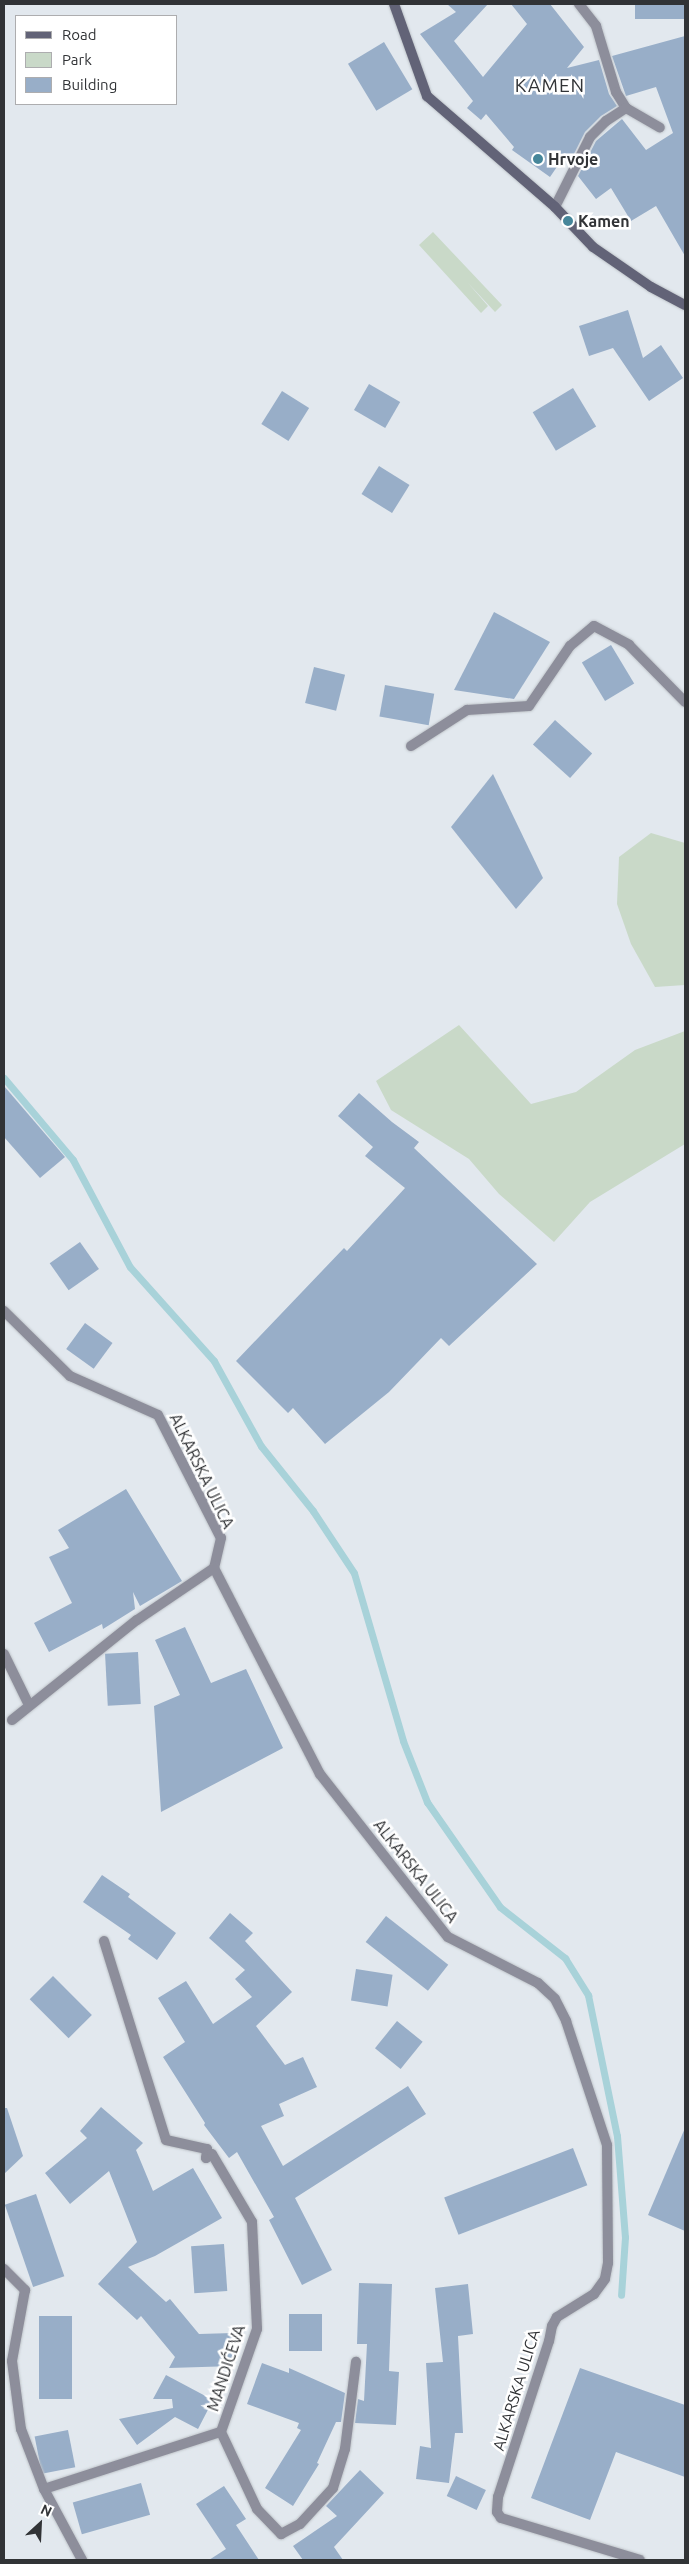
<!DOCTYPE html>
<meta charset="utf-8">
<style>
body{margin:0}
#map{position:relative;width:689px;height:2564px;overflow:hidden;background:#e2e8ee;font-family:Ubuntu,sans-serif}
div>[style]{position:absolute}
.green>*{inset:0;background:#c9d9c8}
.stream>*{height:7px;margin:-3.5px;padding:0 3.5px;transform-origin:3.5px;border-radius:3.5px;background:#a8d2d9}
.building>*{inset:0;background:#98aec8;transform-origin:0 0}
.roads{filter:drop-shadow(0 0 1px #bfc4c9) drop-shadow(0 0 1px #bfc4c9)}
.street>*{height:10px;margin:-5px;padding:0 5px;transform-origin:5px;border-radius:5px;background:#8d8e9b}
.secondary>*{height:10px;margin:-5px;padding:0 5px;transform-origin:5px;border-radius:5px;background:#626377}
.dots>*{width:14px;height:14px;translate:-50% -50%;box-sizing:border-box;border:2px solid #fff;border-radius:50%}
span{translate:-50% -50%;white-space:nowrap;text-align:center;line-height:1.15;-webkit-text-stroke:5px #fff;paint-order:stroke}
.poi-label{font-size:16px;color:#313336;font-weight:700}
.left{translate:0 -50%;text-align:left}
.street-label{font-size:16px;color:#313336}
.quarter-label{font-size:19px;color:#313336;letter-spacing:1px}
.frame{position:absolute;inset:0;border:5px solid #313336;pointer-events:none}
.legend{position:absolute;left:15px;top:15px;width:162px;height:90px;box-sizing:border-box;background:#fff;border:1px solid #adadaf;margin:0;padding:6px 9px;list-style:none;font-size:15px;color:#313336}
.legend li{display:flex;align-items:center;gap:10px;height:25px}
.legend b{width:25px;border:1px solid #adadaf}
.north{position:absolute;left:15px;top:2499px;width:50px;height:50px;-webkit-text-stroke:4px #fff;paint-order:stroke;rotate:25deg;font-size:14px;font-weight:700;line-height:20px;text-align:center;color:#313336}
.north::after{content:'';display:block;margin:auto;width:18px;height:22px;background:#313336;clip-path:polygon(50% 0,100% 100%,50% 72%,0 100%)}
</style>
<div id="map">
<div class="green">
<div style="clip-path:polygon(433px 232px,502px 305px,495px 312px,468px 283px,488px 306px,481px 313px,419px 245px)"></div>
<div style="clip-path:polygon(651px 833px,685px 843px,685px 985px,655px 987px,631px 944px,617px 904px,619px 857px)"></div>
<div style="clip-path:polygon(459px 1025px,531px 1104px,576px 1092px,635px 1050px,685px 1031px,685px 1144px,590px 1202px,554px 1242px,499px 1194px,469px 1159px,391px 1110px,376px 1081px)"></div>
</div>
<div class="stream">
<div style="left:4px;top:1078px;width:107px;rotate:49.9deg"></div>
<div style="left:73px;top:1160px;width:121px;rotate:62deg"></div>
<div style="left:130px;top:1267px;width:126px;rotate:48.2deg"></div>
<div style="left:214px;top:1361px;width:97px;rotate:61.1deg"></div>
<div style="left:261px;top:1446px;width:83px;rotate:51.3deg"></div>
<div style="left:313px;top:1511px;width:74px;rotate:56.5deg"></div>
<div style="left:354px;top:1573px;width:175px;rotate:73.7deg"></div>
<div style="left:403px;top:1741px;width:66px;rotate:68.5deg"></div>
<div style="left:427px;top:1802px;width:128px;rotate:55.2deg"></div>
<div style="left:500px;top:1907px;width:83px;rotate:38.1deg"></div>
<div style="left:565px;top:1958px;width:44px;rotate:58.1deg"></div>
<div style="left:588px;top:1995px;width:144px;rotate:78.4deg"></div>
<div style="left:617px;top:2136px;width:101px;rotate:85.5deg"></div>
<div style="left:625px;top:2237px;width:58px;rotate:93.9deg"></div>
</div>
<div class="building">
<div style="clip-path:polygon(447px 4px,488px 4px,454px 41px,483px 77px,527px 24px,511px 4px,550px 4px,584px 47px,567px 68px,599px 60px,609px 94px,617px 106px,601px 116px,585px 132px,569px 164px,563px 158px,550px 177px,512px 150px,514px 147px,486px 114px,481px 120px,467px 108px,473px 101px,420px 34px,456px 12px)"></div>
<div style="left:635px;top:4px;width:50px;height:15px"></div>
<div style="clip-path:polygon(685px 36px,685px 256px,656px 206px,631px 221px,611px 188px,596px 199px,578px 176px,596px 141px,622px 119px,646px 150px,673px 133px,656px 87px,626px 96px,612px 56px)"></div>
<div style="left:384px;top:42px;width:55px;height:42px;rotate:59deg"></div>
<div style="clip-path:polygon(628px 310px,643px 358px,661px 345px,683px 378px,649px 401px,613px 348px,589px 356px,579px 326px)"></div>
<div style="left:369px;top:384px;width:36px;height:30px;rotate:30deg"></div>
<div style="left:573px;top:388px;width:45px;height:47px;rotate:59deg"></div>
<div style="left:282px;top:391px;width:32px;height:39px;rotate:32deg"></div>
<div style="left:379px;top:466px;width:36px;height:33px;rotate:32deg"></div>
<div style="clip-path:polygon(494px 612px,550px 642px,514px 699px,454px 690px)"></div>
<div style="left:611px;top:645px;width:45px;height:34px;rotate:59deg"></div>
<div style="left:314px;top:667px;width:32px;height:37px;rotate:14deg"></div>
<div style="left:385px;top:685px;width:50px;height:32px;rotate:10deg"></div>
<div style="left:555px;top:720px;width:50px;height:33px;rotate:42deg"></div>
<div style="clip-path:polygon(493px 774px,543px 878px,516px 909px,451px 827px)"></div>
<div style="clip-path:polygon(4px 1086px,65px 1157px,40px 1178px,4px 1137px)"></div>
<div style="clip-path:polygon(359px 1093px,392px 1122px,419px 1142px,414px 1148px,537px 1264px,449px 1346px,441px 1338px,389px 1392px,325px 1444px,293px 1408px,288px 1413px,236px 1361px,344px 1248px,347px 1251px,405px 1188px,365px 1156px,373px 1147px,338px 1116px)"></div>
<div style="left:80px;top:1242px;width:33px;height:37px;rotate:55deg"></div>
<div style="left:85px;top:1323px;width:34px;height:32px;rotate:36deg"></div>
<div style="clip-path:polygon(126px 1489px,182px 1581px,140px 1606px,133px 1592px,135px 1609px,103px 1629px,102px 1624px,49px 1652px,34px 1623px,72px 1603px,49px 1557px,69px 1548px,58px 1530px)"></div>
<div style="clip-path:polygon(185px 1627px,211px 1683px,246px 1669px,283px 1748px,161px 1812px,154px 1706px,180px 1695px,155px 1640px)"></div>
<div style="left:138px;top:1652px;width:52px;height:33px;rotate:87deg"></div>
<div style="clip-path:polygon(102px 1875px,130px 1894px,128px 1897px,176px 1933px,157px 1960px,128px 1939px,131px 1935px,83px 1902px)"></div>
<div style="clip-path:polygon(230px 1913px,253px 1933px,245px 1941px,292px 1992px,256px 2026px,285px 2065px,303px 2057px,317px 2087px,279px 2104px,284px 2116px,261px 2126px,283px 2166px,408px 2086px,426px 2114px,295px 2198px,332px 2270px,302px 2285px,269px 2220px,274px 2217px,237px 2152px,229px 2158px,204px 2125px,205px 2123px,163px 2057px,185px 2042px,158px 1998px,186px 1981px,213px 2024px,252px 1997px,235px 1979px,245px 1970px,209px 1938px)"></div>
<div style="left:386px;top:1916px;width:79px;height:33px;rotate:38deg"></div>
<div style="left:356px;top:1969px;width:37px;height:32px;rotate:9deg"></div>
<div style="left:53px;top:1976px;width:55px;height:33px;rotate:45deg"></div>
<div style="left:397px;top:2021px;width:33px;height:35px;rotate:39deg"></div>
<div style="clip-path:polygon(101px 2107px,143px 2143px,136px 2150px,153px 2191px,193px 2168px,222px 2218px,155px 2256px,128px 2267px,166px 2302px,170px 2299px,199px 2334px,233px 2333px,234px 2366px,169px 2368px,175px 2357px,141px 2316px,137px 2320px,98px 2284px,137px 2242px,109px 2171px,70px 2204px,45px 2173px,87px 2138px,80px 2131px)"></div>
<div style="clip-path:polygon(4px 2108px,7px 2108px,23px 2156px,4px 2174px)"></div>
<div style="clip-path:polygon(685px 2128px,685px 2231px,648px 2215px)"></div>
<div style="left:573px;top:2148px;width:40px;height:138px;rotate:69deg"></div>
<div style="left:36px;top:2194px;width:87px;height:33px;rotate:71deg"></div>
<div style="left:224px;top:2244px;width:47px;height:33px;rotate:86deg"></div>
<div style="clip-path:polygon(359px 2283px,392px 2284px,389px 2371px,399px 2372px,396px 2425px,355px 2423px,358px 2399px,364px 2401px,367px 2344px,357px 2344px)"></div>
<div style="clip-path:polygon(468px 2284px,473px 2334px,458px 2336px,463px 2433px,455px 2433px,449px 2483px,416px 2479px,420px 2446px,431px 2448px,426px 2363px,443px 2362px,435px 2288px)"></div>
<div style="left:289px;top:2314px;width:33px;height:37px"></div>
<div style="left:39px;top:2316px;width:33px;height:83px"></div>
<div style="clip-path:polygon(262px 2363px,289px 2373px,289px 2368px,345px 2393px,341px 2422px,336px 2422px,317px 2463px,319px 2464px,293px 2506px,265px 2488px,301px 2430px,297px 2428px,299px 2423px,247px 2404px)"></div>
<div style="clip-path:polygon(580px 2368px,685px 2405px,685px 2477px,616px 2452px,590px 2520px,531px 2498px)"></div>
<div style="clip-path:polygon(166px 2375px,213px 2400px,198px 2429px,175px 2417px,137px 2445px,119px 2419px,173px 2408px,172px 2399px,153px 2399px)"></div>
<div style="left:68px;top:2430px;width:38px;height:34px;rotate:79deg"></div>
<div style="clip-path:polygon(360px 2470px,384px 2493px,334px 2547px,343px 2560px,303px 2560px,293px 2546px,337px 2516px,326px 2506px)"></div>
<div style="left:456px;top:2476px;width:33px;height:22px;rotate:25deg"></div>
<div style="left:141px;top:2483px;width:33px;height:71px;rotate:74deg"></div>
<div style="clip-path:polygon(224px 2486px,246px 2519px,236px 2525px,259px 2560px,209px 2560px,226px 2549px,196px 2504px)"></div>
</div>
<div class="roads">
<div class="street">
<div style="left:579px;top:4px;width:28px;rotate:52deg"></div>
<div style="left:596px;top:26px;width:69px;rotate:73.1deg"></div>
<div style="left:616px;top:92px;width:19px;rotate:58deg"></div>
<div style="left:626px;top:108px;width:39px;rotate:30deg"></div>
<div style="left:555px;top:207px;width:78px;rotate:-63.4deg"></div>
<div style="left:590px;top:137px;width:23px;rotate:-45deg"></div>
<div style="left:606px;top:121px;width:24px;rotate:-33deg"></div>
<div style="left:411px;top:746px;width:67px;rotate:-32.7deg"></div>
<div style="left:467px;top:710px;width:62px;rotate:-3.7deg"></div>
<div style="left:529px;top:706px;width:73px;rotate:-55.7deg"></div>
<div style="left:570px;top:646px;width:31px;rotate:-40deg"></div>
<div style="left:594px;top:626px;width:40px;rotate:28deg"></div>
<div style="left:629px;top:645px;width:80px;rotate:45.5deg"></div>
<div style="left:4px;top:1311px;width:93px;rotate:44.6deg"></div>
<div style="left:70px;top:1376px;width:96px;rotate:23.9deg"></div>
<div style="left:158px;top:1415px;width:138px;rotate:62.9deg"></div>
<div style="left:221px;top:1538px;width:31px;rotate:103deg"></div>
<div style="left:214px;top:1568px;width:232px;rotate:62.8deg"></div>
<div style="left:320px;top:1774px;width:207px;rotate:51.9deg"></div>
<div style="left:448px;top:1937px;width:101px;rotate:27.1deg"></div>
<div style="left:538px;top:1983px;width:23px;rotate:43deg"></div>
<div style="left:555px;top:1999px;width:25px;rotate:63deg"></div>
<div style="left:566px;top:2021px;width:131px;rotate:71.7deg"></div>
<div style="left:607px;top:2145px;width:118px;rotate:89.5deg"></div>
<div style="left:608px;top:2263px;width:16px;rotate:101deg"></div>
<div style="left:605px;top:2279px;width:19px;rotate:126deg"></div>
<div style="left:594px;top:2294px;width:44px;rotate:148.1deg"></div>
<div style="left:557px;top:2317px;width:10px;rotate:119deg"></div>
<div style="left:552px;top:2326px;width:15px;rotate:101deg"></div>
<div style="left:549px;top:2341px;width:164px;rotate:108.1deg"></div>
<div style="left:498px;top:2497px;width:15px;rotate:94deg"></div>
<div style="left:497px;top:2512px;width:7px;rotate:56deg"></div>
<div style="left:501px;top:2518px;width:145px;rotate:16.8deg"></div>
<div style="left:4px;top:1654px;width:57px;rotate:63.9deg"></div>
<div style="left:12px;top:1720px;width:160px;rotate:-38.7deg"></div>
<div style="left:137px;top:1620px;width:93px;rotate:-34deg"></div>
<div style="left:104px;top:1941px;width:208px;rotate:72.7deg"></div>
<div style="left:166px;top:2140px;width:42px;rotate:12.4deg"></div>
<div style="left:207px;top:2149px;width:9px;rotate:96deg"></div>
<div style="left:206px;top:2158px;width:7px;rotate:-34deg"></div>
<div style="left:212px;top:2154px;width:79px;rotate:59.5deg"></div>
<div style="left:252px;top:2222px;width:107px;rotate:87.3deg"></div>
<div style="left:257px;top:2329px;width:109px;rotate:109.3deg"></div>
<div style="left:4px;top:2269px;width:30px;rotate:45deg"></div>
<div style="left:25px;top:2290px;width:72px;rotate:100.4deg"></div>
<div style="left:12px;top:2361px;width:69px;rotate:82.5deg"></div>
<div style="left:21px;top:2429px;width:64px;rotate:69deg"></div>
<div style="left:44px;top:2489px;width:81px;rotate:61.8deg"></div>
<div style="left:221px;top:2432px;width:85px;rotate:64.9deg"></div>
<div style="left:257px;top:2509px;width:35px;rotate:46deg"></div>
<div style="left:281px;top:2534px;width:21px;rotate:-28deg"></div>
<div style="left:300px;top:2524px;width:49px;rotate:-47.5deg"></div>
<div style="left:333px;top:2488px;width:41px;rotate:-72.9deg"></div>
<div style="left:345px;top:2449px;width:88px;rotate:-82.8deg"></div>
<div style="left:44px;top:2489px;width:186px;rotate:-17.9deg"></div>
</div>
<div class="secondary">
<div style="left:394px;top:4px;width:98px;rotate:70.3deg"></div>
<div style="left:427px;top:96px;width:169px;rotate:40.9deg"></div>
<div style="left:555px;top:207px;width:55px;rotate:46.5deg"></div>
<div style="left:593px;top:247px;width:70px;rotate:34.6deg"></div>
<div style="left:651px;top:287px;width:38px;rotate:28deg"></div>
</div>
</div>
<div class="dots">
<div style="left:538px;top:159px;background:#46869a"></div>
<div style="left:568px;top:221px;background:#46869a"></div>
</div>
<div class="poi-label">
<span class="left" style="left:548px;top:159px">Hrvoje</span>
<span class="left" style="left:578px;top:221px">Kamen</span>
</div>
<div class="street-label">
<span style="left:202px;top:1471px;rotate:64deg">ALKARSKA ULICA</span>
<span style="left:416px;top:1871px;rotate:52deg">ALKARSKA ULICA</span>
<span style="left:226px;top:2368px;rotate:-72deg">MANDIĆEVA</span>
<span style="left:516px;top:2390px;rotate:-73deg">ALKARSKA ULICA</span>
</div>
<div class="quarter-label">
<span style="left:550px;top:86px">KAMEN</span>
</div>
<div class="frame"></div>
<ul class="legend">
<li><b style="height:6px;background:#626377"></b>Road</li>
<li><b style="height:14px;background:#c9d9c8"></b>Park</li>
<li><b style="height:14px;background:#98aec8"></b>Building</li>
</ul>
<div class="north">N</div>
</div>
